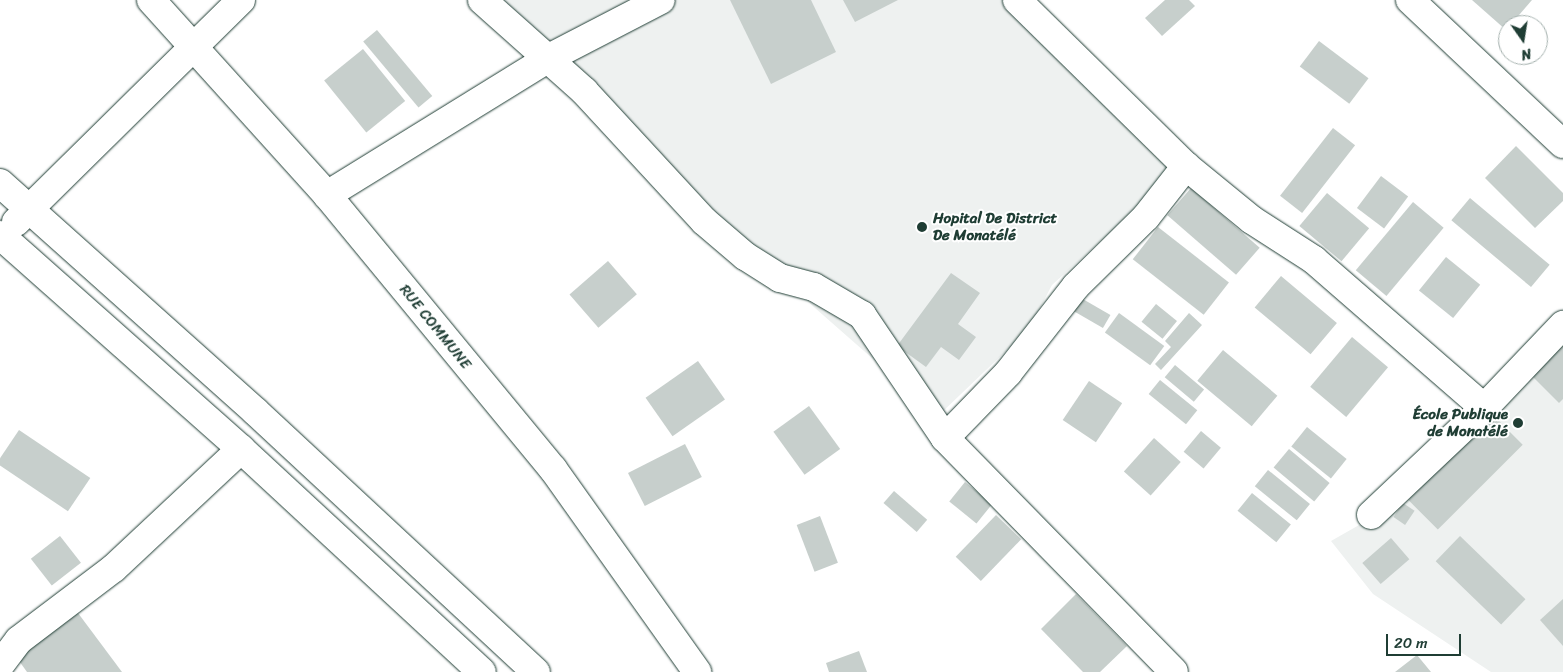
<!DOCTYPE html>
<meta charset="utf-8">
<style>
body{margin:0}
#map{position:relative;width:1563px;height:672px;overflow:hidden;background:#fff;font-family:Sriracha,sans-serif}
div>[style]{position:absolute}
.built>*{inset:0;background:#eef1f0}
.building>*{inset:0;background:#c7cfcc;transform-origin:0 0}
.roads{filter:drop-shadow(0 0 1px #1f3d34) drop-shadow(0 0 1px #1f3d34)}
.minor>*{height:28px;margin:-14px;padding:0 14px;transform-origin:14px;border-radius:14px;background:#fff}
.dots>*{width:14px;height:14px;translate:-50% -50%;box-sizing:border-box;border:2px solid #fff;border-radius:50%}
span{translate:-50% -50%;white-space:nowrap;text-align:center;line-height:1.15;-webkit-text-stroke:4px #fff;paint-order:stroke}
.poi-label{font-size:15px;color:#1f3d34;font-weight:700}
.left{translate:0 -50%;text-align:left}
.right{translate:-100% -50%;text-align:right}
.street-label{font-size:15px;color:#1f3d34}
.north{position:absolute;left:1498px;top:15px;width:50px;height:50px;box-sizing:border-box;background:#fff;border:1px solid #a5b1ae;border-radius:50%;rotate:167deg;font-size:14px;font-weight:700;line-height:20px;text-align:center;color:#1f3d34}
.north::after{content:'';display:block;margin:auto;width:18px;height:22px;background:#1f3d34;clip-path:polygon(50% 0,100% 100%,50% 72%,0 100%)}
.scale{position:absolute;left:1386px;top:634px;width:75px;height:22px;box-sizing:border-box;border:2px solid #1f3d34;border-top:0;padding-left:6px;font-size:15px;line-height:18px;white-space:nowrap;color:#1f3d34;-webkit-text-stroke:4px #fff;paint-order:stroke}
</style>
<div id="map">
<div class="built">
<div style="clip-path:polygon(485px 0,1003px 0,1180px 169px,1052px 285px,1029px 329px,938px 416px,815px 308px)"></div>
<div style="clip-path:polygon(1563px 334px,1563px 672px,1491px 672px,1373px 594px,1331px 541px,1382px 512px)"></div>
</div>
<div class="building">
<div style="clip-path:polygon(730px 0,811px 0,836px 52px,771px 84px)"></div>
<div style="clip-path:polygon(843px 0,898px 0,855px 22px)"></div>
<div style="clip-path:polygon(1165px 0,1189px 0,1195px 6px,1162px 36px,1145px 18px)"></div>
<div style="clip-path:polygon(1472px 0,1532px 0,1506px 30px)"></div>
<div style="left:377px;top:30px;width:86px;height:18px;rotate:50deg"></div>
<div style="left:1319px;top:41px;width:62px;height:32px;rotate:37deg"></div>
<div style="left:363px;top:49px;width:67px;height:50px;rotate:51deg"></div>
<div style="left:1333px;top:128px;width:28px;height:86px;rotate:38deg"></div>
<div style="clip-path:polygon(1516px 146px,1563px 193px,1563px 201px,1535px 228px,1485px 178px)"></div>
<div style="left:1381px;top:176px;width:34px;height:40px;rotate:37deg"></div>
<div style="left:1191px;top:188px;width:91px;height:36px;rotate:41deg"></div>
<div style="left:1327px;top:193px;width:55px;height:43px;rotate:40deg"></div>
<div style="left:1470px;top:198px;width:104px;height:29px;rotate:40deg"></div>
<div style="left:1413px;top:202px;width:40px;height:89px;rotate:40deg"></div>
<div style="left:1158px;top:227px;width:90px;height:41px;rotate:38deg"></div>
<div style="left:1446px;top:257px;width:44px;height:43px;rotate:39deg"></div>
<div style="left:608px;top:261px;width:44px;height:51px;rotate:49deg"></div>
<div style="clip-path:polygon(951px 273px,980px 293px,958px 324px,976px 337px,959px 360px,941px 347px,926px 367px,897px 346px)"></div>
<div style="left:1281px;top:276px;width:73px;height:41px;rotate:40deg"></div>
<div style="left:1081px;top:298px;width:34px;height:15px;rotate:30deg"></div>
<div style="left:1156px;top:304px;width:27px;height:23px;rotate:39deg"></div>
<div style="left:1119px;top:313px;width:56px;height:24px;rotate:36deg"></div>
<div style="clip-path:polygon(1189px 313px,1202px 325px,1161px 370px,1155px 364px,1171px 347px,1165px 341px)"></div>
<div style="left:1352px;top:337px;width:47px;height:65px;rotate:40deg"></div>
<div style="clip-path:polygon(1563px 341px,1563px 399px,1559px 403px,1530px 374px)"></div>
<div style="left:1223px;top:350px;width:71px;height:40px;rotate:40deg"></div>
<div style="left:698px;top:361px;width:47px;height:64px;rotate:55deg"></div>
<div style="left:1175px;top:365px;width:38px;height:16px;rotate:40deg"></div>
<div style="left:1160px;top:380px;width:48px;height:18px;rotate:39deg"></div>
<div style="left:1089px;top:381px;width:40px;height:47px;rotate:34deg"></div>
<div style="left:809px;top:406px;width:53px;height:44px;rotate:54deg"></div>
<div style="left:1493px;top:415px;width:42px;height:120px;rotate:45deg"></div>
<div style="left:1307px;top:427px;width:51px;height:25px;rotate:39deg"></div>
<div style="left:19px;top:430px;width:86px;height:40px;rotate:34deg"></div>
<div style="left:1201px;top:431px;width:26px;height:27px;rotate:40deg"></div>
<div style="left:1154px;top:438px;width:36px;height:45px;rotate:42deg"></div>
<div style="left:685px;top:444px;width:37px;height:64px;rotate:63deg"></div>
<div style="left:1289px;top:449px;width:53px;height:24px;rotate:40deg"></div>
<div style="left:1268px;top:470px;width:54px;height:21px;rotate:39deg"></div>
<div style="left:965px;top:482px;width:35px;height:25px;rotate:39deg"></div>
<div style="left:894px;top:491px;width:44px;height:16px;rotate:41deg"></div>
<div style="left:1252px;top:493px;width:50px;height:23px;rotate:39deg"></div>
<div style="left:1403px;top:503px;width:14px;height:17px;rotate:34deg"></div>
<div style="left:996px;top:515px;width:35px;height:58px;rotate:44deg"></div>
<div style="left:820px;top:516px;width:50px;height:25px;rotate:69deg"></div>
<div style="left:60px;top:536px;width:34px;height:37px;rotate:52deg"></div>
<div style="left:1460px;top:536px;width:91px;height:35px;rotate:44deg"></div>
<div style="left:1391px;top:538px;width:28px;height:38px;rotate:49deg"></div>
<div style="clip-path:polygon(1076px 594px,1127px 646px,1100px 672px,1083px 672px,1041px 629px)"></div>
<div style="clip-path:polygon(1563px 599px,1563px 646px,1540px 620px)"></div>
<div style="clip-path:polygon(78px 613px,122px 672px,27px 672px,17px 658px)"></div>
<div style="clip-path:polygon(859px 651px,867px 672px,829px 672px,826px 663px)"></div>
<div style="clip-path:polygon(1417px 655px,1431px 672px,1395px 672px)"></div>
</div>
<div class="roads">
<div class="minor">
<div style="left:151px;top:0;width:263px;rotate:47.9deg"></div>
<div style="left:327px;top:195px;width:355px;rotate:50.5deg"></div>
<div style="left:553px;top:469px;width:249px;rotate:54.6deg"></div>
<div style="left:482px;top:0;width:137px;rotate:41.7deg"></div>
<div style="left:584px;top:91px;width:177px;rotate:47.3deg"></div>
<div style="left:704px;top:221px;width:54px;rotate:40.5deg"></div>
<div style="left:745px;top:256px;width:41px;rotate:32.2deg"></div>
<div style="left:780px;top:278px;width:35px;rotate:15deg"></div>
<div style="left:814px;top:287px;width:56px;rotate:30.3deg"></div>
<div style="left:862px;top:315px;width:148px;rotate:56deg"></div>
<div style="left:945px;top:438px;width:327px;rotate:45.6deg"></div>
<div style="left:1017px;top:0;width:237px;rotate:44.5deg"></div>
<div style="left:1186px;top:166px;width:85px;rotate:39.3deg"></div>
<div style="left:1252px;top:220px;width:74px;rotate:32.8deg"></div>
<div style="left:1314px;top:260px;width:225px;rotate:41deg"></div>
<div style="left:1484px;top:408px;width:115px;rotate:-46.4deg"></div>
<div style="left:1410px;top:0;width:210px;rotate:43.3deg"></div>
<div style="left:0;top:183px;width:343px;rotate:41.8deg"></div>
<div style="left:256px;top:412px;width:382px;rotate:42.9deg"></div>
<div style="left:327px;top:195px;width:259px;rotate:-31.7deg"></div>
<div style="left:547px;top:59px;width:128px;rotate:-27.4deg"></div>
<div style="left:16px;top:222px;width:316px;rotate:-44.6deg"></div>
<div style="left:0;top:235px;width:322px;rotate:41.6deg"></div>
<div style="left:241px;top:449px;width:328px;rotate:42.8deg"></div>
<div style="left:945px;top:438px;width:91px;rotate:-45.9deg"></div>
<div style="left:1008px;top:373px;width:110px;rotate:-52deg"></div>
<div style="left:1076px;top:286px;width:98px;rotate:-44.6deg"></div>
<div style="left:1146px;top:217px;width:65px;rotate:-51.9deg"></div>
<div style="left:1371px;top:515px;width:156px;rotate:-43.4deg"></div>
<div style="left:0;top:665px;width:31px;rotate:-53deg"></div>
<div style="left:19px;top:640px;width:119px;rotate:-37.2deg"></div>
<div style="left:114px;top:568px;width:174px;rotate:-43.1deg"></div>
</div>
</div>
<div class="dots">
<div style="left:922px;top:227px;background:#1f3d34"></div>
<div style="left:1518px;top:423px;background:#1f3d34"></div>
</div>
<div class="poi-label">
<span class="left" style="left:933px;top:227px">Hopital De District<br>De Monatélé</span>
<span class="right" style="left:1508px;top:423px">École Publique<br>de Monatélé</span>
</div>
<div class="street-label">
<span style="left:435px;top:327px;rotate:51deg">RUE COMMUNE</span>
</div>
<div class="north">N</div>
<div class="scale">20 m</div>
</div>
